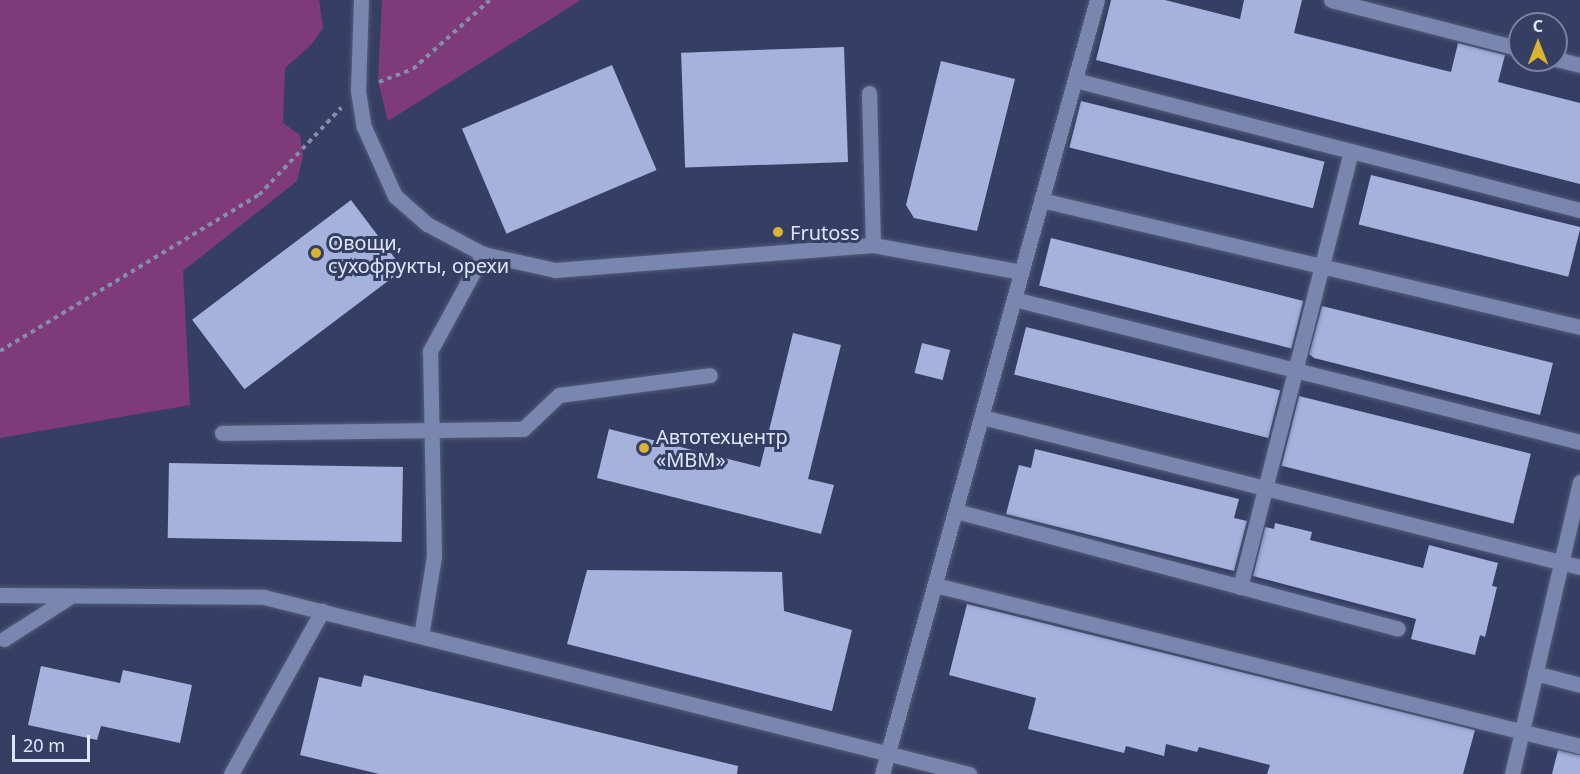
<!DOCTYPE html>
<meta charset="utf-8">
<style>
body{margin:0}
#map{position:relative;width:1580px;height:774px;overflow:hidden;background:#353f63;font-family:"Noto Sans",sans-serif}
div>[style]{position:absolute}
.green>*{inset:0;background:#7f3b79}
.building>*{inset:0;background:#a4b2dc;transform-origin:0 0}
.path>*{height:4px;margin-top:-2px;transform-origin:0;background:repeating-linear-gradient(90deg,#848eab 0 4.5px,transparent 0 9px)}
.roads{filter:drop-shadow(0 0 2px #535b79) drop-shadow(0 0 2px #535b79)}
.minor>*{height:15px;margin:-7.5px;padding:0 7.5px;transform-origin:7.5px;border-radius:7.5px;background:#7986ae}
.dots>*{width:16px;height:16px;translate:-50% -50%;box-sizing:border-box;border:3px solid #353f63;border-radius:50%}
span{translate:-50% -50%;white-space:nowrap;text-align:center;line-height:1.15;-webkit-text-stroke:6px #353f63;paint-order:stroke}
.poi-label{font-size:20px;color:#dee6fc}
.left{translate:0 -50%;text-align:left}
.north{position:absolute;left:1508px;top:12px;width:60px;height:60px;box-sizing:border-box;background:#353f63;border:2px solid #7982a0;border-radius:50%;rotate:0deg;font-size:16px;font-weight:700;line-height:24px;text-align:center;color:#dee6fc}
.north::after{content:'';display:block;margin:auto;width:21px;height:27px;background:#dab333;clip-path:polygon(50% 0,100% 100%,50% 72%,0 100%)}
.scale{position:absolute;left:12px;top:735px;width:78px;height:27px;box-sizing:border-box;border:3px solid #dee6fc;border-top:0;padding-left:8px;font-size:18px;line-height:21px;white-space:nowrap;color:#dee6fc;-webkit-text-stroke:4px #353f63;paint-order:stroke}
</style>
<div id="map">
<div class="green">
<div style="clip-path:polygon(0 0,319px 0,323px 28px,311px 45px,285px 68px,283px 123px,300px 135px,303px 156px,297px 181px,183px 271px,190px 405px,0 438px)"></div>
<div style="clip-path:polygon(382px 0,581px 0,388px 121px,378px 81px)"></div>
</div>
<div class="building">
<div style="clip-path:polygon(1111px 0,1165px 0,1240px 19px,1244px 0,1302px 0,1294px 33px,1451px 72px,1458px 43px,1505px 55px,1498px 82px,1580px 103px,1580px 184px,1096px 60px)"></div>
<div style="left:844px;top:47px;width:115px;height:163px;rotate:88deg"></div>
<div style="clip-path:polygon(941px 61px,1015px 79px,977px 231px,914px 218px,906px 205px)"></div>
<div style="left:612px;top:65px;width:114px;height:163px;rotate:67deg"></div>
<div style="left:1081px;top:101px;width:251px;height:48px;rotate:14deg"></div>
<div style="left:1371px;top:175px;width:216px;height:51px;rotate:14deg"></div>
<div style="left:351px;top:200px;width:87px;height:199px;rotate:53deg"></div>
<div style="left:1051px;top:238px;width:260px;height:49px;rotate:14deg"></div>
<div style="clip-path:polygon(1322px 306px,1553px 363px,1540px 415px,1314px 358px,1309px 354px)"></div>
<div style="left:1026px;top:327px;width:262px;height:49px;rotate:14deg"></div>
<div style="clip-path:polygon(793px 333px,841px 345px,808px 479px,834px 485px,821px 534px,597px 478px,609px 429px,760px 467px)"></div>
<div style="left:922px;top:343px;width:29px;height:31px;rotate:14deg"></div>
<div style="left:1299px;top:396px;width:239px;height:72px;rotate:14deg"></div>
<div style="clip-path:polygon(1035px 449px,1239px 499px,1234px 518px,1247px 521px,1234px 571px,1006px 514px,1019px 465px,1031px 468px)"></div>
<div style="left:169px;top:463px;width:234px;height:75px;rotate:1deg"></div>
<div style="clip-path:polygon(1275px 523px,1312px 532px,1310px 540px,1423px 568px,1429px 545px,1498px 563px,1492px 586px,1497px 587px,1485px 637px,1480px 635px,1475px 655px,1411px 639px,1416px 619px,1253px 576px,1265px 527px,1274px 529px)"></div>
<div style="clip-path:polygon(587px 570px,782px 572px,784px 611px,852px 630px,832px 711px,567px 644px)"></div>
<div style="clip-path:polygon(967px 604px,1475px 730px,1463px 774px,1267px 774px,1270px 765px,1199px 747px,1197px 752px,1166px 744px,1164px 756px,1126px 746px,1124px 753px,1028px 729px,1036px 698px,949px 675px)"></div>
<div style="clip-path:polygon(41px 666px,120px 683px,123px 670px,192px 685px,180px 743px,101px 726px,97px 740px,28px 725px)"></div>
<div style="clip-path:polygon(364px 675px,738px 766px,737px 774px,379px 774px,300px 755px,319px 677px,361px 687px)"></div>
<div style="clip-path:polygon(1558px 750px,1580px 755px,1580px 774px,1552px 774px)"></div>
</div>
<div class="path">
<div style="left:379px;top:82px;width:36px;rotate:-21deg"></div>
<div style="left:413px;top:69px;width:103px;rotate:-41.9deg"></div>
<div style="left:0;top:351px;width:302px;rotate:-31.1deg"></div>
<div style="left:259px;top:195px;width:120px;rotate:-46.7deg"></div>
</div>
<div class="roads">
<div class="minor">
<div style="left:361px;top:0;width:91px;rotate:91.9deg"></div>
<div style="left:358px;top:91px;width:36px;rotate:81deg"></div>
<div style="left:364px;top:127px;width:76px;rotate:65.8deg"></div>
<div style="left:395px;top:196px;width:43px;rotate:41.2deg"></div>
<div style="left:427px;top:224px;width:64px;rotate:28.2deg"></div>
<div style="left:483px;top:254px;width:74px;rotate:12.5deg"></div>
<div style="left:555px;top:270px;width:319px;rotate:-4.5deg"></div>
<div style="left:873px;top:245px;width:151px;rotate:10.3deg"></div>
<div style="left:1331px;top:0;width:195px;rotate:14.5deg"></div>
<div style="left:1556px;top:59px;width:25px;rotate:14deg"></div>
<div style="left:1075px;top:80px;width:521px;rotate:14.44deg"></div>
<div style="left:869px;top:93px;width:152px;rotate:88.5deg"></div>
<div style="left:1041px;top:200px;width:554px;rotate:13.26deg"></div>
<div style="left:1014px;top:299px;width:584px;rotate:14.18deg"></div>
<div style="left:982px;top:417px;width:617px;rotate:14.08deg"></div>
<div style="left:222px;top:433px;width:301px;rotate:-0.8deg"></div>
<div style="left:523px;top:429px;width:50px;rotate:-43.4deg"></div>
<div style="left:559px;top:395px;width:152px;rotate:-7.5deg"></div>
<div style="left:956px;top:511px;width:457px;rotate:14.9deg"></div>
<div style="left:935px;top:585px;width:665px;rotate:14.02deg"></div>
<div style="left:1240px;top:587px;width:450px;rotate:-75.7deg"></div>
<div style="left:0;top:595px;width:264px;rotate:0.4deg"></div>
<div style="left:264px;top:597px;width:727px;rotate:14.09deg"></div>
<div style="left:421px;top:636px;width:80px;rotate:-80.7deg"></div>
<div style="left:434px;top:557px;width:206px;rotate:-91.1deg"></div>
<div style="left:430px;top:351px;width:111px;rotate:-61.3deg"></div>
<div style="left:4px;top:639px;width:80px;rotate:-32.7deg"></div>
<div style="left:1535px;top:673px;width:47px;rotate:14.9deg"></div>
<div style="left:231px;top:774px;width:187px;rotate:-60.8deg"></div>
<div style="left:882px;top:774px;width:803px;rotate:-74.48deg"></div>
<div style="left:1512px;top:774px;width:300px;rotate:-76.9deg"></div>
</div>
</div>
<div class="dots">
<div style="left:778px;top:232px;background:#dab333"></div>
<div style="left:316px;top:253px;background:#dab333"></div>
<div style="left:644px;top:448px;background:#dab333"></div>
</div>
<div class="poi-label">
<span class="left" style="left:790px;top:232px">Frutoss</span>
<span class="left" style="left:328px;top:254px">Овощи,<br>сухофрукты, орехи</span>
<span class="left" style="left:656px;top:448px">Автотехцентр<br>«МВМ»</span>
</div>
<div class="north">С</div>
<div class="scale">20 m</div>
</div>
